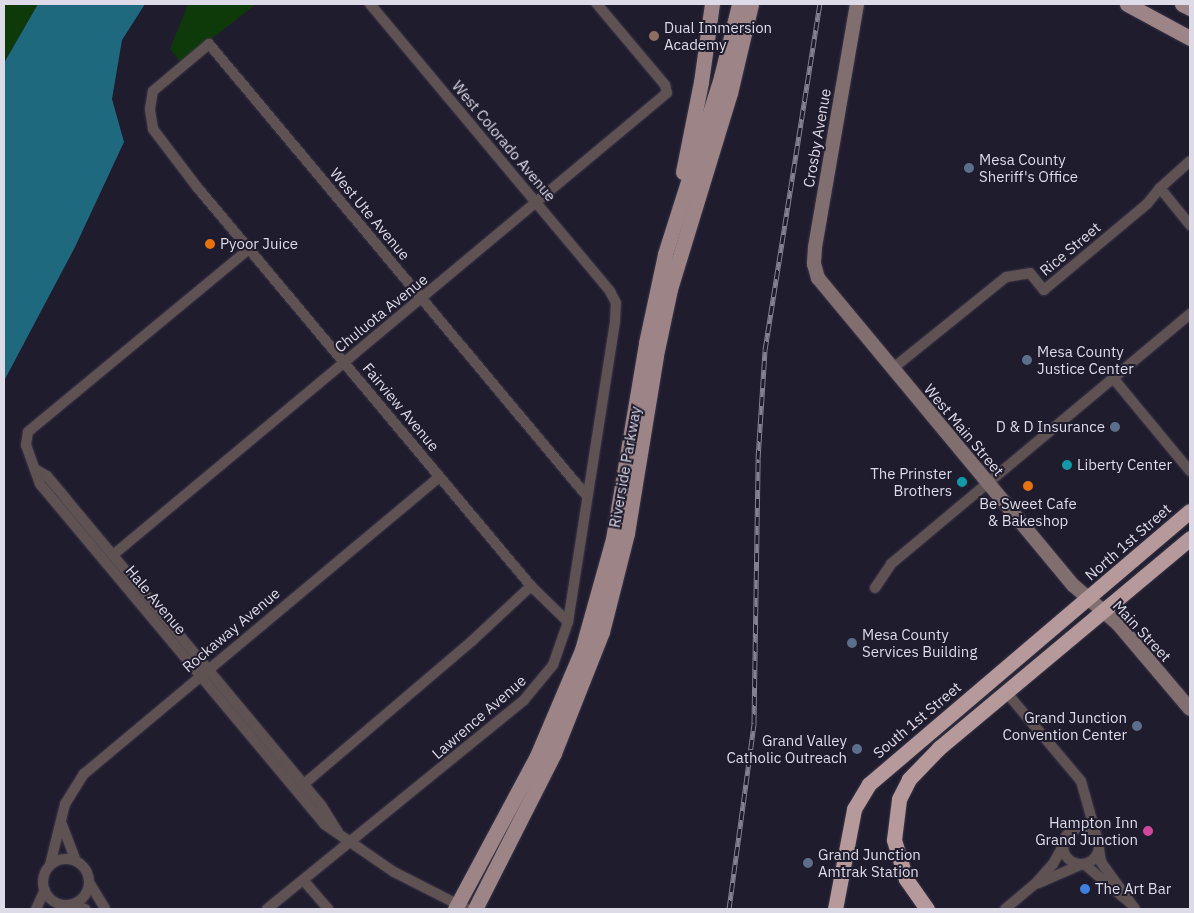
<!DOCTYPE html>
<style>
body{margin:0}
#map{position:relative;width:1194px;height:913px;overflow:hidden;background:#1f1c2e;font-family:"IBM Plex Sans",sans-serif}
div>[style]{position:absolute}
.green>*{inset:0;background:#0e3a0a}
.water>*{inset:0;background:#1f697e}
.roads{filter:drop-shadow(0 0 1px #3a3748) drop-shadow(0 0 1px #3a3748)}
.street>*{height:10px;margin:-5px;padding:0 5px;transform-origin:5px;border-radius:5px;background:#5e5253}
.street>.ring{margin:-5px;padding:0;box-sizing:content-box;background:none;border:10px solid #5e5253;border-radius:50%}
.secondary>*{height:14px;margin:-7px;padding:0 7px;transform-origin:7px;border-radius:7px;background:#816f70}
.primary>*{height:15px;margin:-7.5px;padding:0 7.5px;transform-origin:7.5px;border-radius:7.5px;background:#9d8587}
.highway>*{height:15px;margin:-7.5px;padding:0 7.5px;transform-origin:7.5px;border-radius:7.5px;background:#b6999b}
.rail>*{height:5px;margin-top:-2.5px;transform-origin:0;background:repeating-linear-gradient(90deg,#1f1c2e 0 9px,#848191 0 18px);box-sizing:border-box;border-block:1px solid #848191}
.dots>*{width:14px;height:14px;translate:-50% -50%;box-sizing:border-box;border:2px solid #1f1c2e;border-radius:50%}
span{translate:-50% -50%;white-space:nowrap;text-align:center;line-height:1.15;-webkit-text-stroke:4px #1f1c2e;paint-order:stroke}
.poi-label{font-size:15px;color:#dddbe8}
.left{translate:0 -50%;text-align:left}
.right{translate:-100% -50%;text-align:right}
.street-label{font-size:15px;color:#dddbe8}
.frame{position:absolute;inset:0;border:5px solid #dddbe8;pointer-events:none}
</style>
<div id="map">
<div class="green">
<div style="clip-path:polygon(4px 4px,38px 4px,4px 63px)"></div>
<div style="clip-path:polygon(188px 4px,256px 4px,181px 63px,170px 49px)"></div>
</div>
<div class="water">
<div style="clip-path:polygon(38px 4px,145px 4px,122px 40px,112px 99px,124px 142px,75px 247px,4px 381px,4px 63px)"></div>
</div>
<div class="roads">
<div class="street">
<div style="left:1160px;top:188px;width:48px;rotate:51deg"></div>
<div style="left:249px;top:249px;width:287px;rotate:140.4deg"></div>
<div style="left:28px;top:432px;width:13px;rotate:99deg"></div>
<div style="left:26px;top:445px;width:41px;rotate:70.3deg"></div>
<div style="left:40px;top:484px;width:443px;rotate:50.1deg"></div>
<div style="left:324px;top:824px;width:85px;rotate:34.4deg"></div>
<div style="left:394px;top:872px;width:82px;rotate:26.9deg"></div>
<div style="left:892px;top:369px;width:146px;rotate:-38.9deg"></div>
<div style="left:1006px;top:277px;width:24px;rotate:-9deg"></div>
<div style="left:1030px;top:273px;width:22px;rotate:51deg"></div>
<div style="left:1044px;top:290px;width:134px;rotate:-39.9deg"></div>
<div style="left:1147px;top:204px;width:21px;rotate:-51deg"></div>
<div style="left:1160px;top:188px;width:40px;rotate:-42deg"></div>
<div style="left:1113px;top:378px;width:121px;rotate:50.4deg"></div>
<div style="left:35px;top:469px;width:14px;rotate:30deg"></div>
<div style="left:47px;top:476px;width:30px;rotate:50deg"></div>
<div style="left:66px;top:499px;width:398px;rotate:50.2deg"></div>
<div style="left:321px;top:805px;width:32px;rotate:58deg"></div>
<div style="left:113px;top:555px;width:721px;rotate:-39.83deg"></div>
<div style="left:667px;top:93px;width:8px;rotate:-104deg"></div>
<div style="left:665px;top:85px;width:106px;rotate:-130deg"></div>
<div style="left:875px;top:588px;width:29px;rotate:-56deg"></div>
<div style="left:891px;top:564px;width:390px;rotate:-39.9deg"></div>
<div style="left:568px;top:622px;width:52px;rotate:-135.8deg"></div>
<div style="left:531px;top:586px;width:520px;rotate:-129.93deg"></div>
<div style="left:197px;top:187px;width:73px;rotate:-127.2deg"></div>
<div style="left:153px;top:129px;width:20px;rotate:-99deg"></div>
<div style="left:150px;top:109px;width:18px;rotate:-81deg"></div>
<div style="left:153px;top:91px;width:73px;rotate:-40deg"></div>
<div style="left:209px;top:44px;width:588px;rotate:50.11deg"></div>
<div style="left:1006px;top:692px;width:116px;rotate:49.9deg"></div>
<div style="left:1081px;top:781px;width:59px;rotate:74.3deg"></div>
<div style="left:304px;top:784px;width:221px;rotate:-40.4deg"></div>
<div style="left:472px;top:641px;width:81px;rotate:-43deg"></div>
<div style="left:61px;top:822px;width:42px;rotate:69deg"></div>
<div class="ring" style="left:1063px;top:828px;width:26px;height:26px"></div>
<div style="left:1099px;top:849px;width:13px;rotate:81deg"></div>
<div style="left:1101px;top:862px;width:58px;rotate:54.1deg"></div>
<div class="ring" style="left:43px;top:859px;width:36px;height:36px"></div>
<div style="left:1084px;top:864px;width:60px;rotate:40.3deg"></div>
<div style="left:50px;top:865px;width:63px;rotate:-76.2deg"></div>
<div style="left:65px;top:804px;width:36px;rotate:-58deg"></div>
<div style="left:84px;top:774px;width:463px;rotate:-39.9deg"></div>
<div style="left:304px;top:881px;width:37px;rotate:49deg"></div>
<div style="left:89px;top:882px;width:31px;rotate:59deg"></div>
<div style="left:1039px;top:883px;width:45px;rotate:-23.7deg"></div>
<div style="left:71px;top:905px;width:15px;rotate:16deg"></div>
<div style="left:36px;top:909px;width:21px;rotate:-65deg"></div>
<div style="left:267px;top:909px;width:331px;rotate:-39.1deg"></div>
<div style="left:524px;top:700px;width:45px;rotate:-50.4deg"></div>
<div style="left:553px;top:665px;width:46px;rotate:-70.8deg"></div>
<div style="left:568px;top:622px;width:305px;rotate:-81.1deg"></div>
<div style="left:615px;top:321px;width:18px;rotate:-87deg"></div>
<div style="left:616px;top:303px;width:13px;rotate:-117deg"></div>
<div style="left:610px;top:291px;width:374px;rotate:-129.9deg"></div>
<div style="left:1005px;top:909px;width:38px;rotate:-40deg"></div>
<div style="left:1034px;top:885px;width:28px;rotate:-48deg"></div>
<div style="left:1053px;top:864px;width:21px;rotate:-61deg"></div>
</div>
<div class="secondary">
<div style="left:857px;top:4px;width:248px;rotate:99.8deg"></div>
<div style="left:815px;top:248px;width:16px;rotate:94deg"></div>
<div style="left:814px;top:264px;width:15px;rotate:74deg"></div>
<div style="left:818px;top:278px;width:399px;rotate:50.3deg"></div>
<div style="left:1073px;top:585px;width:60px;rotate:40.9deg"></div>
<div style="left:1118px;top:624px;width:111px;rotate:49.7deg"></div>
</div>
<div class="primary">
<div style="left:1127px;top:4px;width:72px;rotate:28.4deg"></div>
<div style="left:1182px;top:4px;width:9px;rotate:27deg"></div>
<div style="left:683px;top:172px;width:92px;rotate:-78.7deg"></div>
<div style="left:701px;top:82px;width:79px;rotate:-82deg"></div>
<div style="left:455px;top:909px;width:174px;rotate:-61.8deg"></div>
<div style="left:537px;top:756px;width:115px;rotate:-67deg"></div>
<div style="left:582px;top:650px;width:115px;rotate:-74.4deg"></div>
<div style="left:613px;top:539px;width:199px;rotate:-80.4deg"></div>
<div style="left:646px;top:343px;width:91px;rotate:-77.9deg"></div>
<div style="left:665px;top:254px;width:186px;rotate:-72.4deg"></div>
<div style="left:721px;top:77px;width:75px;rotate:-76.1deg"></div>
<div style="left:475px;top:909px;width:175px;rotate:-63.1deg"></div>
<div style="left:554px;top:753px;width:130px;rotate:-68.4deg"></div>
<div style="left:602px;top:632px;width:102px;rotate:-75.8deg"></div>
<div style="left:627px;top:533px;width:180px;rotate:-80.7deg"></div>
<div style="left:656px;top:355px;width:67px;rotate:-78deg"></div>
<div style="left:670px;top:289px;width:205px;rotate:-73deg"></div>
<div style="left:730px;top:93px;width:91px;rotate:-76.7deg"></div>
</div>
<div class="highway">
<div style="left:835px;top:909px;width:102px;rotate:-79.2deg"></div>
<div style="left:854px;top:809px;width:29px;rotate:-59deg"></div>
<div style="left:869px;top:784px;width:421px;rotate:-40.4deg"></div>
<div style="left:927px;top:909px;width:37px;rotate:-125deg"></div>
<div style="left:906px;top:879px;width:41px;rotate:-107.1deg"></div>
<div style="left:894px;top:840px;width:41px;rotate:-83deg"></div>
<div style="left:899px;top:799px;width:22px;rotate:-63deg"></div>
<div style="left:909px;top:779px;width:43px;rotate:-45.9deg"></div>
<div style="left:939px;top:748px;width:327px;rotate:-39.9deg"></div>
</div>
</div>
<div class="rail">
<div style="left:729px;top:909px;width:188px;rotate:-82.3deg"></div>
<div style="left:754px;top:723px;width:264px;rotate:-89.1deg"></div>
<div style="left:758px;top:459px;width:109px;rotate:-86.3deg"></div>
<div style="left:765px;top:350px;width:350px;rotate:-81deg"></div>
</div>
<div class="dots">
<div style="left:654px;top:36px;background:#8d6e63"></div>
<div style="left:969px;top:168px;background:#5c6f8a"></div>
<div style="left:210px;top:244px;background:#e8710a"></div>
<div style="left:1027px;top:360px;background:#5c6f8a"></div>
<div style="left:1115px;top:427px;background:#5c6f8a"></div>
<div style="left:1067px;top:465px;background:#0f9aa8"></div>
<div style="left:962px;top:482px;background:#0f9aa8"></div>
<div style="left:1028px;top:486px;background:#e8710a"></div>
<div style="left:852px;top:643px;background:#5c6f8a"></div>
<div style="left:1137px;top:726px;background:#5c6f8a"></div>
<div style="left:857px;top:749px;background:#5c6f8a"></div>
<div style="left:1148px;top:831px;background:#d1479c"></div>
<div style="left:808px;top:863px;background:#5c6f8a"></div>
<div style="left:1085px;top:889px;background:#3f7fe0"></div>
</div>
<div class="poi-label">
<span class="left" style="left:664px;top:36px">Dual Immersion<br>Academy</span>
<span class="left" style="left:979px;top:168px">Mesa County<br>Sheriff's Office</span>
<span class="left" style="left:220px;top:244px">Pyoor Juice</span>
<span class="left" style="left:1037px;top:360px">Mesa County<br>Justice Center</span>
<span class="right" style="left:1105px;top:427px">D &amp; D Insurance</span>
<span class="left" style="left:1077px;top:465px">Liberty Center</span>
<span class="right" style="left:952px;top:482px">The Prinster<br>Brothers</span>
<span style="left:1028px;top:512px">Be Sweet Cafe<br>&amp; Bakeshop</span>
<span class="left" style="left:862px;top:643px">Mesa County<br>Services Building</span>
<span class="right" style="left:1127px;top:726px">Grand Junction<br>Convention Center</span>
<span class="right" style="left:847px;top:749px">Grand Valley<br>Catholic Outreach</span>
<span class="right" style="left:1138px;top:831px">Hampton Inn<br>Grand Junction</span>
<span class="left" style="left:818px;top:863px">Grand Junction<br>Amtrak Station</span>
<span class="left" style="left:1095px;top:889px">The Art Bar</span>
</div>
<div class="street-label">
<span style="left:817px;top:138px;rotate:-80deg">Crosby Avenue</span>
<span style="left:504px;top:141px;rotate:50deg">West Colorado Avenue</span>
<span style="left:370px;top:214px;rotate:50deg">West Ute Avenue</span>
<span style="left:1070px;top:249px;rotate:-40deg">Rice Street</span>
<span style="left:381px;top:313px;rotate:-39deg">Chuluota Avenue</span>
<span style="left:401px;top:407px;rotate:50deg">Fairview Avenue</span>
<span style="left:964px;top:430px;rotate:50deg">West Main Street</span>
<span style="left:625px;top:467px;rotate:-80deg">Riverside Parkway</span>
<span style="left:1128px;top:542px;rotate:-41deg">North 1st Street</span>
<span style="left:156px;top:600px;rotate:50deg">Hale Avenue</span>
<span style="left:231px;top:630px;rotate:-40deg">Rockaway Avenue</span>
<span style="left:1142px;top:631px;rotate:47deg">Main Street</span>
<span style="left:479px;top:717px;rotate:-41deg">Lawrence Avenue</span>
<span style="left:917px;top:720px;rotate:-40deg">South 1st Street</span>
</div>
<div class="frame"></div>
</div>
